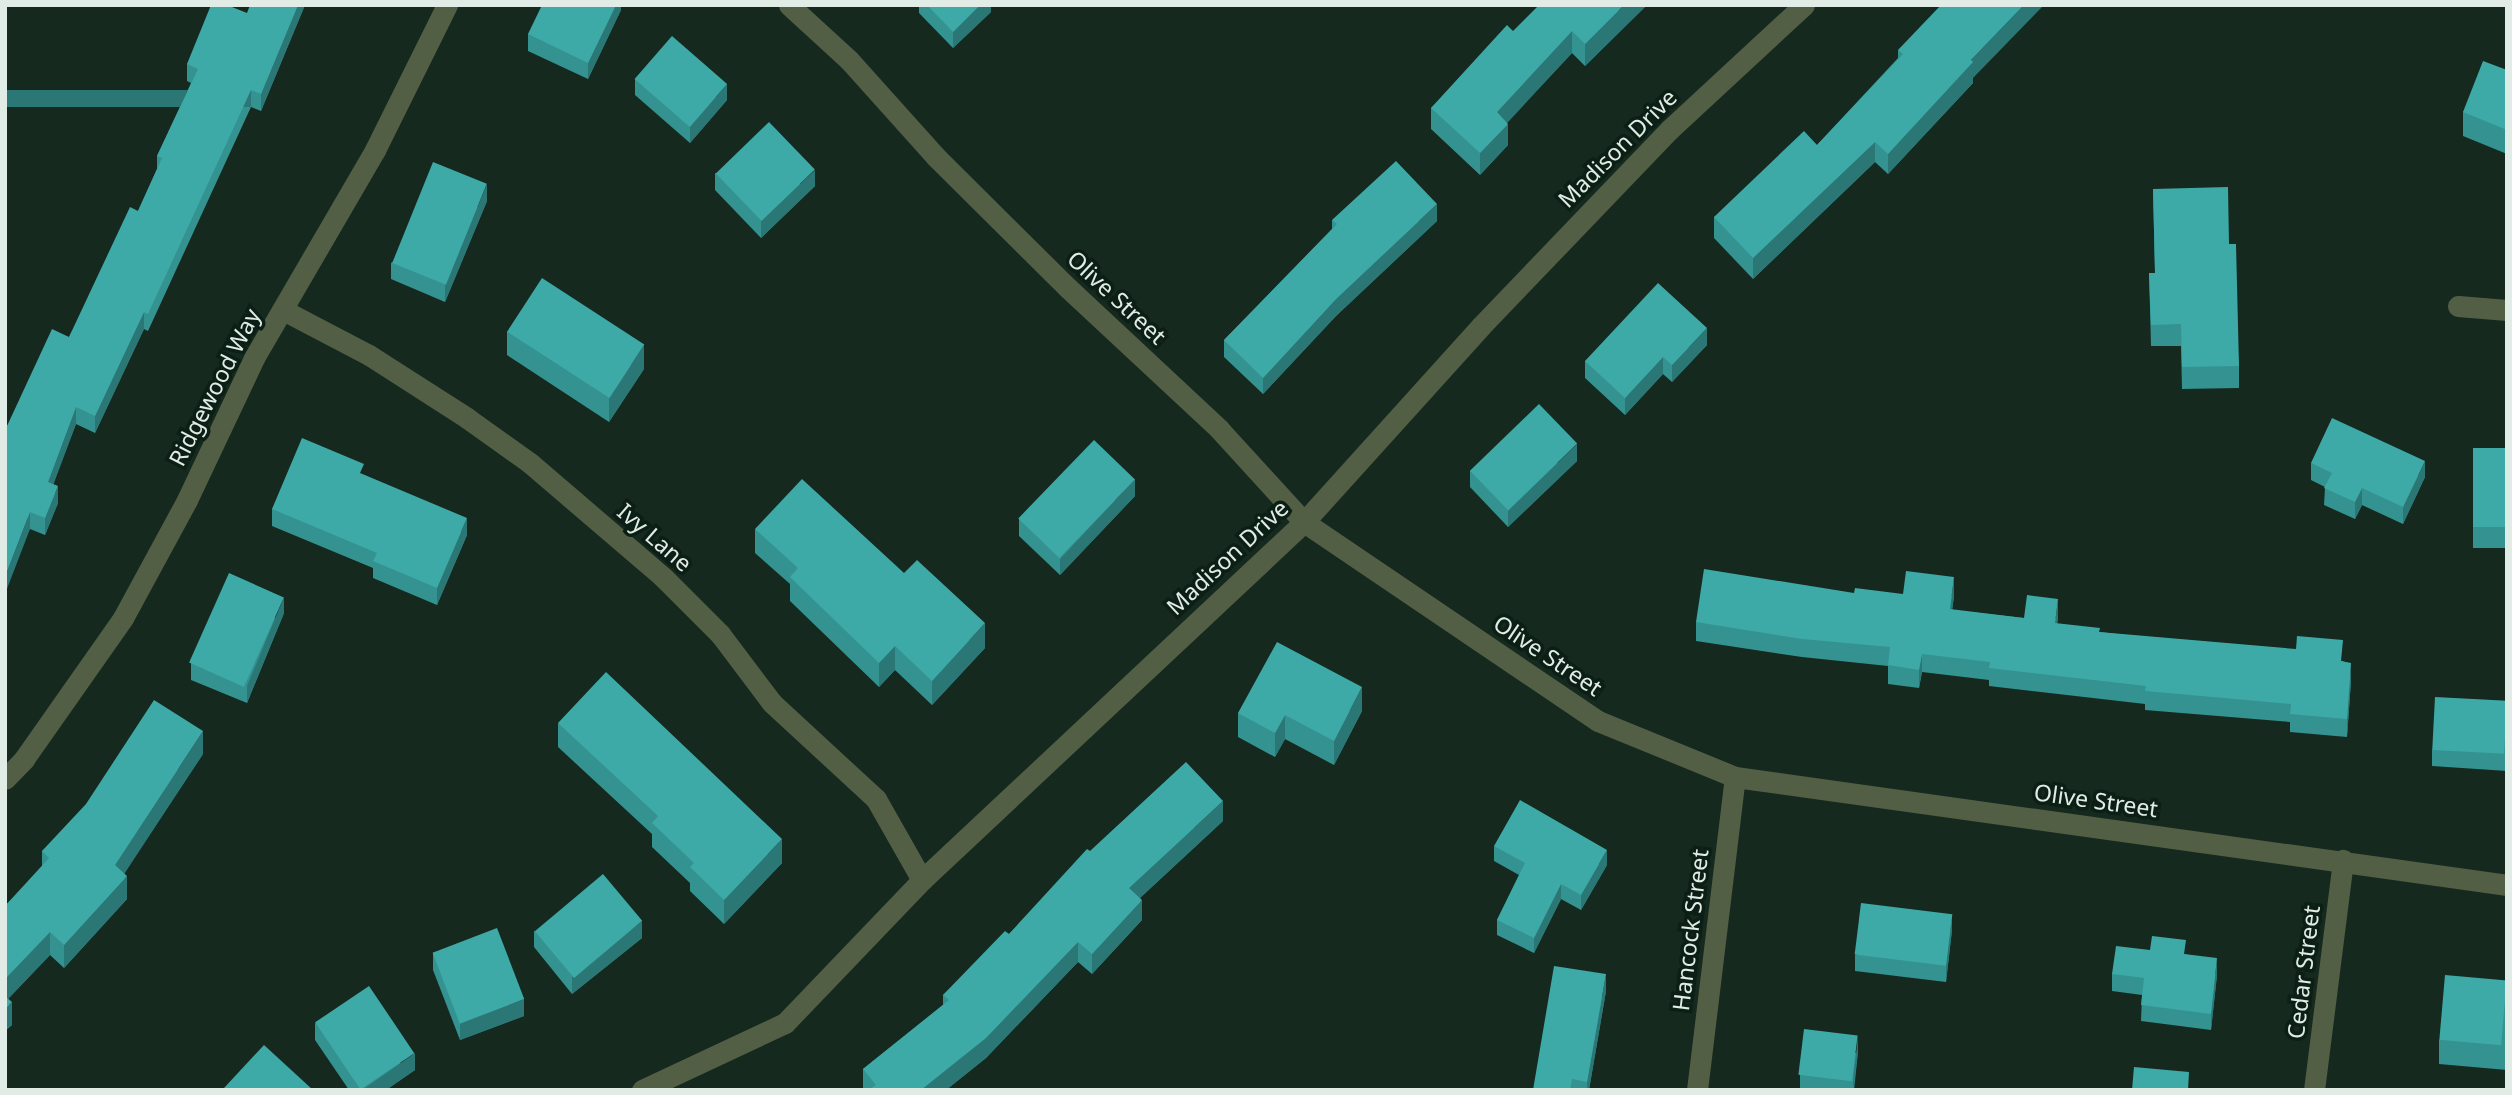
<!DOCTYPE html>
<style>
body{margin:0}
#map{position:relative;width:2512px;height:1095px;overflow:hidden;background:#15291f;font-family:"Noto Sans",sans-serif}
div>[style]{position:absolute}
.minor>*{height:21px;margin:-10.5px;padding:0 10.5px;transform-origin:10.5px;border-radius:10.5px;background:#535f45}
.wall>*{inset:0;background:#349290;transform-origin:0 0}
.shaded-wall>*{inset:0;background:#2b7776;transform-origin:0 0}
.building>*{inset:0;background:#3daaa8;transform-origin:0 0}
span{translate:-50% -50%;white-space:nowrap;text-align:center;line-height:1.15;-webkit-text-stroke:7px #0c1f15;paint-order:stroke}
.street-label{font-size:23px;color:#e0ece5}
.frame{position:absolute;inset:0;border:7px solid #e0ece5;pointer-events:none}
</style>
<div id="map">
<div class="minor">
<div style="left:789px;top:5px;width:81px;rotate:42.5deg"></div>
<div style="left:849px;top:60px;width:130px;rotate:48.1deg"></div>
<div style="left:936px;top:157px;width:186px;rotate:44.8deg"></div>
<div style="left:1068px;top:288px;width:207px;rotate:43deg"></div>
<div style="left:1219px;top:429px;width:126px;rotate:47.6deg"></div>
<div style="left:1304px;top:522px;width:355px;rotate:34.1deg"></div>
<div style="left:1598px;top:721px;width:148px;rotate:22.2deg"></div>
<div style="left:1735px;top:777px;width:780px;rotate:7.96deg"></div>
<div style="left:2458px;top:306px;width:49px;rotate:4.7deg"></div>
<div style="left:283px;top:310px;width:97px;rotate:27.6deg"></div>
<div style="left:369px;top:355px;width:117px;rotate:32.7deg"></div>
<div style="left:467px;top:418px;width:77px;rotate:35.5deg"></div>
<div style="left:530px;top:463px;width:175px;rotate:40.6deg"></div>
<div style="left:663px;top:577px;width:81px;rotate:45deg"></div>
<div style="left:720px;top:634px;width:86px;rotate:53deg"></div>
<div style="left:772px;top:703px;width:142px;rotate:42.7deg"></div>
<div style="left:876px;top:799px;width:93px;rotate:60.4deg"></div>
<div style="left:5px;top:779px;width:28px;rotate:-46deg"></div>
<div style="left:24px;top:759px;width:172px;rotate:-54.9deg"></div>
<div style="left:123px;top:618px;width:134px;rotate:-61.5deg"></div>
<div style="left:187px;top:500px;width:157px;rotate:-64.7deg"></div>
<div style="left:254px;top:358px;width:241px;rotate:-59.8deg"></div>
<div style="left:375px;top:150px;width:162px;rotate:-63.6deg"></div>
<div style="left:642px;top:1090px;width:158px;rotate:-25.1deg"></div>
<div style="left:785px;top:1023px;width:198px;rotate:-46.2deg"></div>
<div style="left:922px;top:880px;width:524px;rotate:-43.14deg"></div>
<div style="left:1304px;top:522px;width:264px;rotate:-47.9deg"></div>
<div style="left:1481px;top:326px;width:272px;rotate:-46.2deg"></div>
<div style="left:1669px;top:130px;width:184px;rotate:-42.8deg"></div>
<div style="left:1697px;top:1090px;width:315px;rotate:-83.1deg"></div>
<div style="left:2314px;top:1090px;width:232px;rotate:-82.8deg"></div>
</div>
<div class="wall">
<div style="clip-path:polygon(305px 5px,261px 111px,251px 107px,148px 331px,144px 329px,95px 433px,76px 424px,53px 484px,58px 503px,45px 535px,30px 529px,7px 426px,69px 337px,138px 211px,157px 169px,157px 156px,191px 83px,187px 81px,187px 64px,247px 13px)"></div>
<div style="clip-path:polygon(621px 5px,621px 10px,588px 79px,528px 51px,528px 34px)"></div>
<div style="clip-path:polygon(919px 5px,991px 5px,991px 12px,953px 48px,919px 13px)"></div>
<div style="clip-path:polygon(1647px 5px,1585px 66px,1572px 53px,1507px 122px,1508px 145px,1480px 175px,1431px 129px,1431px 108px,1513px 31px)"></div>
<div style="clip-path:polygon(1898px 50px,1973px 78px,1973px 83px,1888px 174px,1875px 162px,1753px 279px,1714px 238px,1714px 217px,1817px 145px,1898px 58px)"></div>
<div style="clip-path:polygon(2507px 70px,2507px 154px,2463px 136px,2463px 112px)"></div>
<div style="clip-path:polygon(635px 79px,727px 100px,690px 143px,635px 95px)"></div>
<div style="clip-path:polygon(715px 173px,815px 186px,761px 238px,715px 190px)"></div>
<div style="clip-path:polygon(2153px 189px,2229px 244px,2239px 366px,2239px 388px,2182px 389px,2181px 346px,2151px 346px,2149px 273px,2155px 273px)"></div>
<div style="clip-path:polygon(487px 201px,445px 302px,391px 279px,391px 263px)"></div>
<div style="clip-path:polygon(1332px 220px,1437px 221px,1336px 316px,1263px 394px,1224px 357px,1224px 340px,1332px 229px)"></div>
<div style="clip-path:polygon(507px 331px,644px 369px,609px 422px,507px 355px)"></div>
<div style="clip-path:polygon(1707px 345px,1672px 382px,1663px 374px,1625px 415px,1585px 378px,1585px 361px)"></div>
<div style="left:2473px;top:448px;width:34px;height:100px"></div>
<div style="clip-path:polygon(1577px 461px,1508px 527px,1470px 487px,1470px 471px)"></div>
<div style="clip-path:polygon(2311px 463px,2425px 477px,2403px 524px,2362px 505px,2355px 519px,2324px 505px,2325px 487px,2311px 480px)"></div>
<div style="clip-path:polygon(364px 475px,467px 535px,437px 605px,373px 578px,373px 568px,272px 526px,272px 509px)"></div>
<div style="clip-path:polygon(1135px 496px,1060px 575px,1019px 536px,1019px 519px)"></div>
<div style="clip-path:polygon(755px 529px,985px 648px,932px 705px,895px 670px,879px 687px,790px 601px,790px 584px,755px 553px)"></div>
<div style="clip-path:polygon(1854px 593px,1954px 596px,1952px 610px,2024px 618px,2058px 618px,2057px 624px,2100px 632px,2343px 661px,2351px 681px,2347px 737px,2290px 732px,2290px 722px,2145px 710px,2145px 704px,1989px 686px,1989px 680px,1922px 672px,1919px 688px,1888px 684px,1888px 666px,1802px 657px,1696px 641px,1696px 622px)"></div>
<div style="clip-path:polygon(284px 613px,247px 703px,191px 680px,191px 663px)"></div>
<div style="clip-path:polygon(2507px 701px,2507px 771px,2432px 766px,2432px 750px)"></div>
<div style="clip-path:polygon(1362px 711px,1334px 765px,1285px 739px,1275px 757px,1238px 737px,1238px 713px)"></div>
<div style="clip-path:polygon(558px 723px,782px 863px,724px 924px,690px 891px,690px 883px,652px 847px,652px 834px,558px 747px)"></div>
<div style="clip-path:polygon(203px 754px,124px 873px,127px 899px,64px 968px,50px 955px,8px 999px,12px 1025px,5px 1031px,5px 906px,42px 867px,42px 851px)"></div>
<div style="clip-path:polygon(1223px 821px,1140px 898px,1142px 920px,1092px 974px,1078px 962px,986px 1058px,946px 1090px,863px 1089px,863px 1069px,943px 1005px,943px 995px,1009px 934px,1090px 851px)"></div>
<div style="clip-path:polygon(1494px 846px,1607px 865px,1581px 910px,1561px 899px,1534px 953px,1497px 935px,1497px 920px,1519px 875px,1494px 861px)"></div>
<div style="clip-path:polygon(1952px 930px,1946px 982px,1855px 971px,1855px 955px)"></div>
<div style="clip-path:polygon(534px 931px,642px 938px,572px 994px,534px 947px)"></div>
<div style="clip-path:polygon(433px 953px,524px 1016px,460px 1040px,433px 970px)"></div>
<div style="clip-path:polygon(2186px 954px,2217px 975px,2211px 1030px,2141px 1021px,2142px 995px,2112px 991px,2112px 974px)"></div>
<div style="clip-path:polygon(2507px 980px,2507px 1070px,2439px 1064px,2439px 1040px)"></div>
<div style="clip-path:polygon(1606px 991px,1589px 1090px,1533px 1090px)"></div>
<div style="clip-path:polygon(315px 1023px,415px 1070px,386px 1090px,349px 1090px,315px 1040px)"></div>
<div style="clip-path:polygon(1858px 1052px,1854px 1090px,1800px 1090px,1800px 1075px)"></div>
</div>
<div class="shaded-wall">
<div style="clip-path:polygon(298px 5px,305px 5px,261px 111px,261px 94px)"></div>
<div style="clip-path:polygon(616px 5px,621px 5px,621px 10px,588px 79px,588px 63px)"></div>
<div style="clip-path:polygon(980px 5px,991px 5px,991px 12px,953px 48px,953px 32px)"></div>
<div style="clip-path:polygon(1624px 5px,1647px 5px,1585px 66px,1585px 44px)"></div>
<div style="clip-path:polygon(2024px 5px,2044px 5px,1973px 78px,1973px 83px,1888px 174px,1888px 154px,1971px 60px)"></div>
<div style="clip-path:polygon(1572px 31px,1572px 53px,1497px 134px,1497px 112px)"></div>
<div style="clip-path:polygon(727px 84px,727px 100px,690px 143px,690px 127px)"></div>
<div style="left:251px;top:90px;width:17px;height:247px;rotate:90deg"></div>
<div style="clip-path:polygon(1508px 124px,1508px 145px,1480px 175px,1480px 153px)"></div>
<div style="clip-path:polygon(1875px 142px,1875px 162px,1753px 279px,1753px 258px)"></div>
<div style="clip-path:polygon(815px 170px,815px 186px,761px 238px,761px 221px)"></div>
<div style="clip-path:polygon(487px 184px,487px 201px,445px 302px,445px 285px)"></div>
<div style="clip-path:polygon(1437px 204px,1437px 221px,1336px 316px,1263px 394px,1263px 378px,1336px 299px)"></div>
<div style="clip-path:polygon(144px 312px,144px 329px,95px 433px,95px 416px)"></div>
<div style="clip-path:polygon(1707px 328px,1707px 345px,1672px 382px,1672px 365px)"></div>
<div style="clip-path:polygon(644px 345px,644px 369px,609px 422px,609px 398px)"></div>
<div style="clip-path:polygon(1663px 357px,1663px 374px,1625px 415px,1625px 398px)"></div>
<div style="clip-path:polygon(76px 407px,76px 424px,48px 499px,48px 482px)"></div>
<div style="clip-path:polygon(1577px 444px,1577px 461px,1508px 527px,1508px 511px)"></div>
<div style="clip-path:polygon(2425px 461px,2425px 477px,2403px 524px,2403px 507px)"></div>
<div style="clip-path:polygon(1135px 479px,1135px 496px,1060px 575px,1060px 559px)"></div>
<div style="clip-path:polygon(58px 486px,58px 503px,45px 535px,45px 518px)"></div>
<div style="clip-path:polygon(2362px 488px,2362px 505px,2355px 519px,2355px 502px)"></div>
<div style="clip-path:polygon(30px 512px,30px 529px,5px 594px,5px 577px)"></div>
<div style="clip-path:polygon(467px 518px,467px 535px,437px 605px,437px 588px)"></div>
<div style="clip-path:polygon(1954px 577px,1954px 596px,1950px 628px,1950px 609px)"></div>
<div style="clip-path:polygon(284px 597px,284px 613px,247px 703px,247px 686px)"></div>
<div style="clip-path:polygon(2058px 599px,2058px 618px,2055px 642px,2055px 623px)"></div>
<div style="clip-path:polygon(985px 623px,985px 648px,932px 705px,932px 681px)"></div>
<div style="clip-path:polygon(895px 646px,895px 670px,879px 687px,879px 663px)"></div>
<div style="clip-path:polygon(1922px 654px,1922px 672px,1919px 688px,1919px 670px)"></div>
<div style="clip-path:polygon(2351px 663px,2351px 681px,2347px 737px,2347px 719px)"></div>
<div style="clip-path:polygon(1362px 687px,1362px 711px,1334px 765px,1334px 741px)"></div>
<div style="clip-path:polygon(1285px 715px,1285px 739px,1275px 757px,1275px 733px)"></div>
<div style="clip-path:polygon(203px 731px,203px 754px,115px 888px,115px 865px)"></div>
<div style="clip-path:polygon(1223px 801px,1223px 821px,1129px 908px,1129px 888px)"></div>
<div style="clip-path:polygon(782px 839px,782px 863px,724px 924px,724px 900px)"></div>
<div style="clip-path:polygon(1607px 850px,1607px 865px,1581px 910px,1581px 895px)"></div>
<div style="clip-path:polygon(127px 876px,127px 899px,64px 968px,64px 945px)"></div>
<div style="clip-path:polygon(1561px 884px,1561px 899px,1534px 953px,1534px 938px)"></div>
<div style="clip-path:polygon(1142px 900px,1142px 920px,1092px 974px,1092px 954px)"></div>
<div style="clip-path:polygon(1952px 914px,1952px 930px,1946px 982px,1946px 965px)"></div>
<div style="clip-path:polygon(642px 921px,642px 938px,572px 994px,572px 977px)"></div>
<div style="clip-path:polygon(50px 932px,50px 955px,5px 1002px,5px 979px)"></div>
<div style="clip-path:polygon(1078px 942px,1078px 962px,986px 1058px,946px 1090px,921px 1090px)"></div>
<div style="clip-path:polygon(2217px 958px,2217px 975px,2211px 1030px,2211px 1014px)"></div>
<div style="clip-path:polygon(1606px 974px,1606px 991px,1589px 1090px,1587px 1090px,1587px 1082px)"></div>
<div style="clip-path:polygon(524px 999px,524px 1016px,460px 1040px,460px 1023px)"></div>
<div style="clip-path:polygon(12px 1002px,12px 1025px,5px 1031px,5px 1009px)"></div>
<div style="clip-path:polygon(1858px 1036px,1858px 1052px,1853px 1090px,1853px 1081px)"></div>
<div style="clip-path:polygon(415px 1053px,415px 1070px,386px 1090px,362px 1090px)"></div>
</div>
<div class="building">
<div style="clip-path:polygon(211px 5px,227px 5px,247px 13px,250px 5px,298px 5px,261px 94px,251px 90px,148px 314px,144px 312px,95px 416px,76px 407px,48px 482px,58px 486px,45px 518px,30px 512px,5px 577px,5px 425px,7px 426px,52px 329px,69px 337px,130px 207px,138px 211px,162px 158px,157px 156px,198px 69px,187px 64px)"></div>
<div style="clip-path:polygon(542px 5px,616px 5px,588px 63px,528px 34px)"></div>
<div style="clip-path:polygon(927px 5px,980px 5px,953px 32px)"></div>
<div style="clip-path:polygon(1539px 5px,1624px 5px,1585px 44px,1572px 31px,1497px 112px,1508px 124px,1480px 153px,1431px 108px,1507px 25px,1513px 31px)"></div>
<div style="clip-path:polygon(1941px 5px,2024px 5px,1971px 60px,1973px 62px,1888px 154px,1875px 142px,1753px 258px,1714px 217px,1804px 131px,1817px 145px,1903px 54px,1898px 50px)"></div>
<div style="left:672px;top:36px;width:73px;height:57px;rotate:41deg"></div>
<div style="clip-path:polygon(2483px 61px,2507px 70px,2507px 130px,2463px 112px)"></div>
<div style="left:769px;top:122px;width:66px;height:74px;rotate:46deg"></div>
<div style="clip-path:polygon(1396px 161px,1437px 204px,1336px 299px,1263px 378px,1224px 340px,1337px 224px,1332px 220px)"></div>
<div style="left:433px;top:162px;width:58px;height:109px;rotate:22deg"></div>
<div style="clip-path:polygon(2228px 187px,2229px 244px,2236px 244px,2239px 366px,2182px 367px,2181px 324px,2151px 325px,2149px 273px,2155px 273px,2153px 189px)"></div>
<div style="left:542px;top:278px;width:122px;height:64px;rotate:33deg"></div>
<div style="clip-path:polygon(1658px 283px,1707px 328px,1672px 365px,1663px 357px,1625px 398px,1585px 361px)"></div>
<div style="left:1539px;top:404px;width:55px;height:96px;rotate:46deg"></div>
<div style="clip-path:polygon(2332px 418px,2425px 461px,2403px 507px,2362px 488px,2355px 502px,2324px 488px,2332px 473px,2311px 463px)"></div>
<div style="clip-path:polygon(302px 438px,364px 464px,360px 473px,467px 518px,437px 588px,373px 561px,377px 553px,272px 509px)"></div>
<div style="left:1094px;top:440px;width:57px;height:109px;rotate:44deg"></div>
<div style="left:2473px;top:448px;width:34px;height:79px"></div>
<div style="clip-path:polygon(802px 479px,904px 573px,917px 560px,985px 623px,932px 681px,895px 646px,879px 663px,790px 577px,798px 568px,755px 529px)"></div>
<div style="clip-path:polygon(1704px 569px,1854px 593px,1855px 588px,1903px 594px,1906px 571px,1954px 577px,1950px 609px,2024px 618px,2027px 595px,2058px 599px,2055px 623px,2100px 628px,2099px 632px,2296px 649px,2297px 636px,2343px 640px,2341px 661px,2351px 663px,2347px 719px,2290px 714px,2291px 704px,2145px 691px,2146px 686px,1989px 668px,1990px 662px,1922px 654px,1919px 670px,1888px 665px,1890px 647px,1802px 639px,1696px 622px)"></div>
<div style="left:229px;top:573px;width:60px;height:98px;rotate:24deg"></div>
<div style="clip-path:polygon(1277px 642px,1362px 687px,1334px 741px,1285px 715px,1275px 733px,1238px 713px)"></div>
<div style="clip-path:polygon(606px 672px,782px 839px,724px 900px,690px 867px,694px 863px,652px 823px,658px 816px,558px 723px)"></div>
<div style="left:2435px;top:697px;width:72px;height:53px;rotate:3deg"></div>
<div style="clip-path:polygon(154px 700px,203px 731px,115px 865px,127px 876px,64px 945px,50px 932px,5px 979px,5px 906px,49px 858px,42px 851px,86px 804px)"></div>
<div style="clip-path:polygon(1186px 762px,1223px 801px,1129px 888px,1142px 900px,1092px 954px,1078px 942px,986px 1038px,921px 1090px,868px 1090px,876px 1085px,863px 1069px,949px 1000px,943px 995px,1005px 931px,1009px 934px,1087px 849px,1090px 851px)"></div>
<div style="clip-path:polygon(1520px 800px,1607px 850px,1581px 895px,1561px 884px,1534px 938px,1497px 920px,1525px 863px,1494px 846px)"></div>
<div style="left:603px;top:874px;width:61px;height:89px;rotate:50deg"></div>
<div style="left:1861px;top:903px;width:92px;height:52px;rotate:7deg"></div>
<div style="left:497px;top:928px;width:76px;height:69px;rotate:69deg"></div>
<div style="clip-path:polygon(2152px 936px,2186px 940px,2184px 954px,2217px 958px,2211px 1014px,2141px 1005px,2144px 978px,2112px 974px,2116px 946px,2150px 950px)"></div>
<div style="clip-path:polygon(1554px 966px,1606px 974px,1587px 1082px,1572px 1079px,1570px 1090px,1533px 1090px)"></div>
<div style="left:2445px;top:975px;width:62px;height:65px;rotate:5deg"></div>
<div style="left:369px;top:986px;width:81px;height:65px;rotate:56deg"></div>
<div style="clip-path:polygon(5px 996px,12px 1002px,5px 1009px)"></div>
<div style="left:1804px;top:1029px;width:54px;height:46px;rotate:7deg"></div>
<div style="clip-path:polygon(264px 1045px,313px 1090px,226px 1090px,224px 1088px)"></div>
<div style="clip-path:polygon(2134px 1067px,2189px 1072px,2188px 1090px,2132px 1090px)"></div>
</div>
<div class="street-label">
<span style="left:1617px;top:148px;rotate:-45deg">Madison Drive</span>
<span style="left:1117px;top:297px;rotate:43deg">Olive Street</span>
<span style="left:214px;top:387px;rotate:-63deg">Ridgewood Way</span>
<span style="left:655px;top:537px;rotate:41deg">Ivy Lane</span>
<span style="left:1227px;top:557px;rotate:-43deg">Madison Drive</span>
<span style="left:1548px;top:655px;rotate:34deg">Olive Street</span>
<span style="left:2096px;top:800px;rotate:8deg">Olive Street</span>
<span style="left:1690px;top:930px;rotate:-83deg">Hancock Street</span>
<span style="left:2303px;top:972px;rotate:-83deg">Cedar Street</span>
</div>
<div class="frame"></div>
</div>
